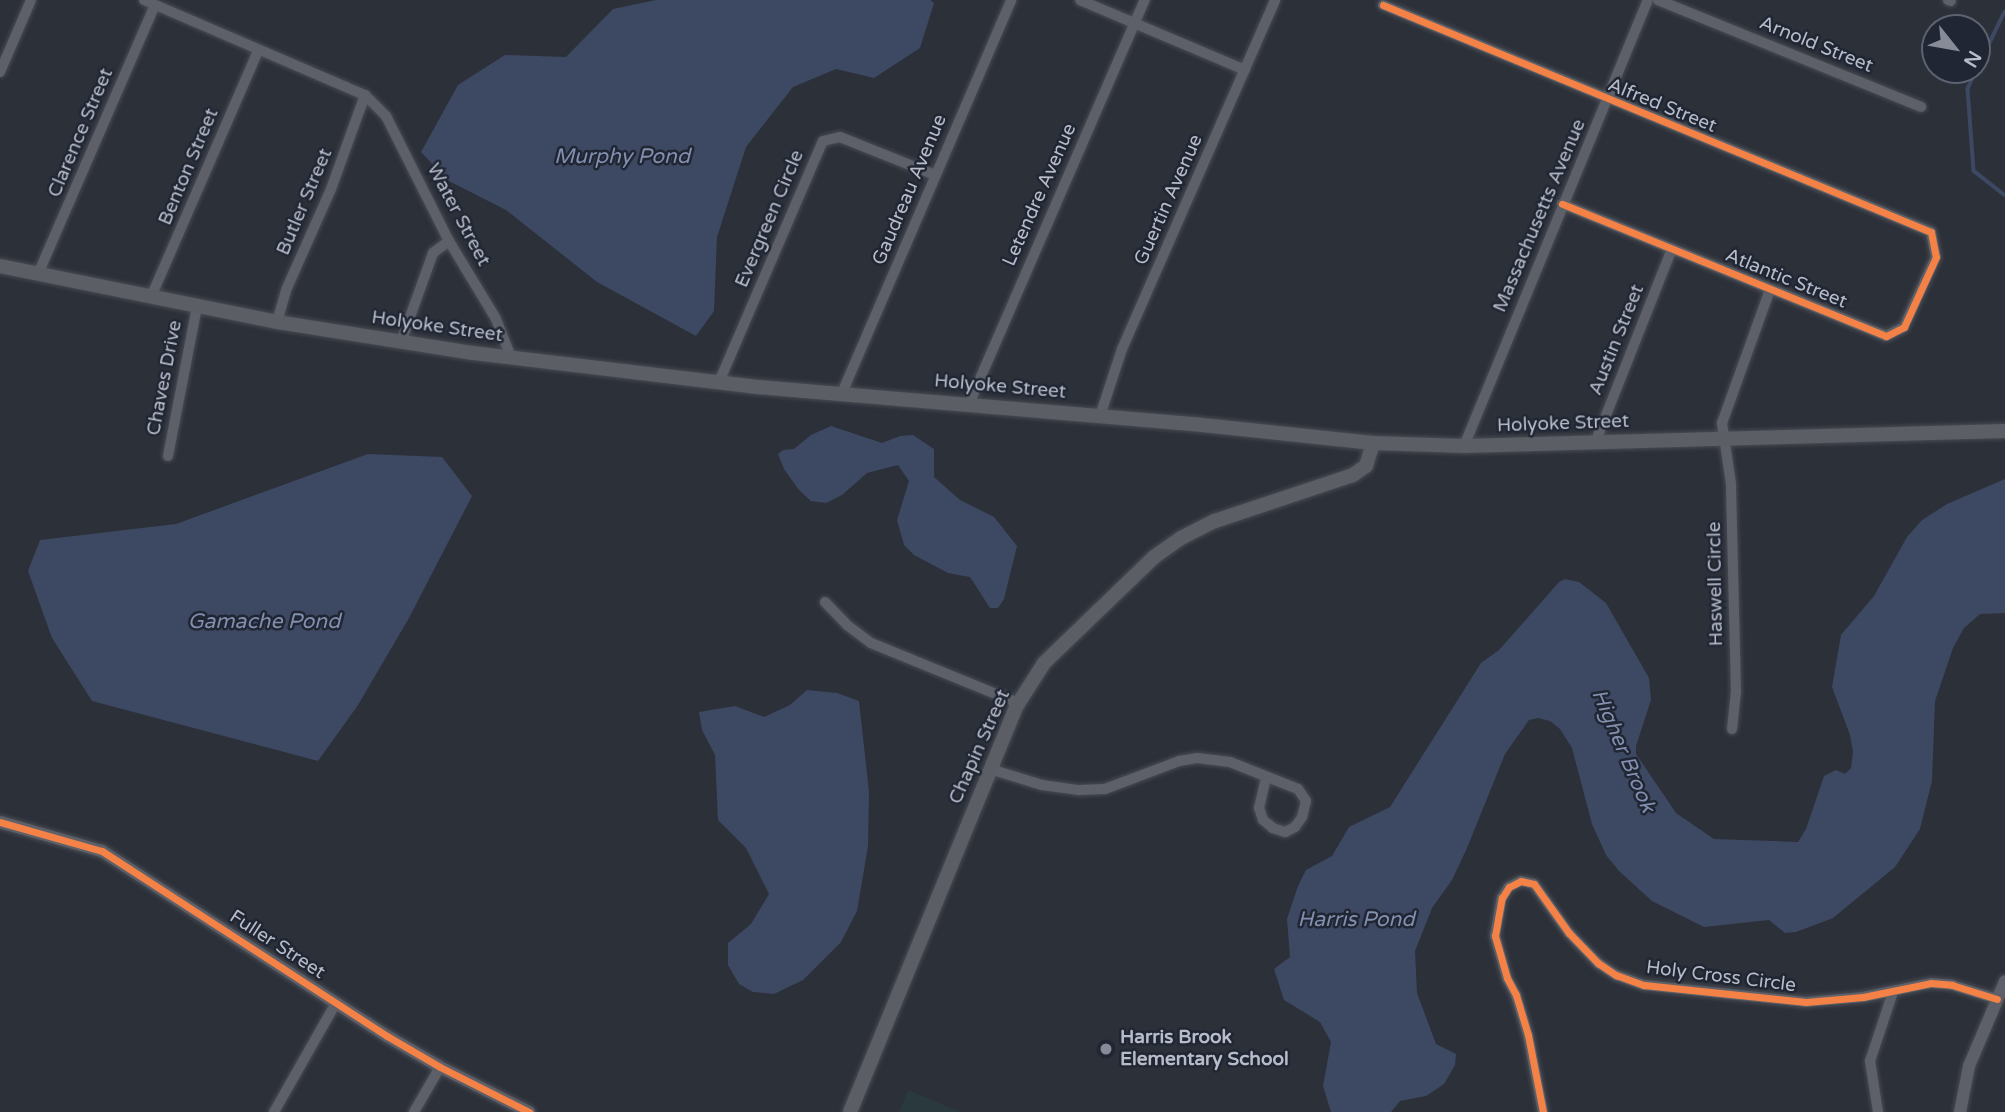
<!DOCTYPE html>
<style>
body{margin:0}
#map{position:relative;width:2005px;height:1112px;overflow:hidden;background:#2c3039;font-family:"Varela Round",sans-serif}
div>[style]{position:absolute}
.green>*{inset:0;background:#29393e}
.water>*{inset:0;background:#3d4862}
.stream>*{height:3.5px;margin:-1.75px;padding:0 1.75px;transform-origin:1.75px;border-radius:1.75px;background:#3d4862}
.roads{filter:drop-shadow(0 0 2px #484b52) drop-shadow(0 0 2px #484b52)}
.minor>*{height:10px;margin:-5px;padding:0 5px;transform-origin:5px;border-radius:5px;background:#5d6068}
.tertiary>*{height:12px;margin:-6px;padding:0 6px;transform-origin:6px;border-radius:6px;background:#5d6068}
.secondary>*{height:14px;margin:-7px;padding:0 7px;transform-origin:7px;border-radius:7px;background:#5b5e65}
.cycleway>*{height:7px;margin:-3.5px;padding:0 3.5px;transform-origin:3.5px;border-radius:3.5px;background:#f48246}
.dots>*{width:19px;height:19px;translate:-50% -50%;box-sizing:border-box;border:4px solid #202634;border-radius:50%}
span{translate:-50% -50%;white-space:nowrap;text-align:center;line-height:1.15;-webkit-text-stroke:5px #202634;paint-order:stroke}
.street-label{font-size:19px;color:#b8bcc9}
.poi-label{font-size:19px;color:#b8bcc9;font-weight:700}
.left{translate:0 -50%;text-align:left}
.water-label{font-size:21px;color:#828fae;font-style:italic}
.north{position:absolute;left:1921px;top:14px;width:70px;height:70px;box-sizing:border-box;background:#202634;border:2px solid #5d6270;border-radius:50%;rotate:121deg;font-size:19px;font-weight:700;line-height:28px;text-align:center;color:#b8bcc9}
.north::after{content:'';display:block;margin:auto;width:24px;height:32px;background:#878b97;clip-path:polygon(50% 0,100% 100%,50% 72%,0 100%)}
</style>
<div id="map">
<div class="green">
<div style="clip-path:polygon(908px 1090px,960px 1112px,899px 1112px)"></div>
</div>
<div class="water">
<div style="clip-path:polygon(656px 0,930px 0,934px 3px,920px 48px,874px 78px,836px 69px,793px 87px,746px 147px,717px 237px,714px 311px,696px 336px,597px 282px,506px 210px,447px 180px,421px 152px,458px 85px,505px 55px,566px 57px,613px 9px)"></div>
<div style="clip-path:polygon(831px 426px,882px 443px,900px 436px,913px 435px,934px 449px,934px 477px,960px 500px,994px 517px,1017px 546px,1004px 599px,998px 608px,990px 608px,970px 577px,948px 573px,914px 555px,904px 545px,897px 520px,909px 481px,898px 465px,867px 473px,842px 495px,826px 503px,811px 501px,799px 490px,784px 469px,778px 454px,783px 450px,794px 449px,811px 435px)"></div>
<div style="clip-path:polygon(368px 454px,442px 457px,472px 496px,409px 618px,358px 705px,318px 761px,92px 701px,52px 638px,28px 571px,40px 540px,176px 524px)"></div>
<div style="clip-path:polygon(2005px 479px,2005px 613px,1980px 614px,1964px 628px,1953px 648px,1935px 701px,1932px 781px,1920px 829px,1895px 867px,1833px 918px,1796px 932px,1785px 933px,1769px 920px,1704px 927px,1652px 901px,1619px 871px,1606px 855px,1592px 824px,1572px 748px,1560px 729px,1550px 721px,1538px 718px,1529px 720px,1505px 754px,1467px 848px,1452px 880px,1432px 908px,1415px 951px,1417px 993px,1436px 1044px,1456px 1054px,1455px 1065px,1444px 1084px,1426px 1096px,1400px 1101px,1391px 1112px,1331px 1112px,1323px 1086px,1331px 1042px,1320px 1022px,1284px 1000px,1274px 969px,1290px 957px,1287px 919px,1298px 886px,1306px 870px,1332px 856px,1349px 827px,1390px 807px,1481px 663px,1499px 650px,1559px 582px,1565px 579px,1579px 582px,1606px 603px,1649px 678px,1651px 700px,1636px 746px,1636px 754px,1676px 813px,1714px 839px,1798px 842px,1806px 829px,1824px 776px,1836px 770px,1845px 774px,1851px 768px,1853px 752px,1850px 735px,1832px 687px,1841px 635px,1874px 596px,1907px 537px,1922px 520px,1947px 504px)"></div>
<div style="clip-path:polygon(807px 690px,837px 693px,859px 701px,869px 792px,868px 846px,857px 911px,841px 942px,803px 980px,774px 994px,753px 992px,739px 984px,728px 965px,728px 943px,751px 924px,769px 894px,746px 848px,718px 820px,715px 755px,702px 730px,699px 712px,735px 706px,764px 717px,790px 705px)"></div>
</div>
<div class="stream">
<div style="left:2005px;top:12px;width:85px;rotate:115.7deg"></div>
<div style="left:1968px;top:89px;width:82px;rotate:85.8deg"></div>
<div style="left:1974px;top:171px;width:39px;rotate:38deg"></div>
</div>
<div class="roads">
<div class="minor">
<div style="left:144px;top:0;width:241px;rotate:23.3deg"></div>
<div style="left:365px;top:95px;width:30px;rotate:45deg"></div>
<div style="left:386px;top:116px;width:140px;rotate:63.3deg"></div>
<div style="left:449px;top:241px;width:91px;rotate:58.9deg"></div>
<div style="left:496px;top:319px;width:41px;rotate:68.5deg"></div>
<div style="left:1080px;top:0;width:179px;rotate:23deg"></div>
<div style="left:1658px;top:0;width:284px;rotate:22.1deg"></div>
<div style="left:1948px;top:0;width:3px;rotate:18deg"></div>
<div style="left:1383px;top:5px;width:593px;rotate:22.5deg"></div>
<div style="left:1931px;top:232px;width:25px;rotate:79deg"></div>
<div style="left:1936px;top:257px;width:77px;rotate:114.6deg"></div>
<div style="left:1904px;top:327px;width:20px;rotate:153deg"></div>
<div style="left:1886px;top:336px;width:350px;rotate:-157.8deg"></div>
<div style="left:0;top:72px;width:78px;rotate:-66.7deg"></div>
<div style="left:38px;top:274px;width:293px;rotate:-66.5deg"></div>
<div style="left:151px;top:297px;width:268px;rotate:-66.5deg"></div>
<div style="left:277px;top:322px;width:35px;rotate:-74deg"></div>
<div style="left:287px;top:288px;width:108px;rotate:-66deg"></div>
<div style="left:331px;top:189px;width:100px;rotate:-70.1deg"></div>
<div style="left:401px;top:342px;width:95px;rotate:-70.2deg"></div>
<div style="left:433px;top:253px;width:20px;rotate:-37deg"></div>
<div style="left:719px;top:382px;width:262px;rotate:-66.7deg"></div>
<div style="left:823px;top:141px;width:17px;rotate:-13deg"></div>
<div style="left:840px;top:137px;width:102px;rotate:21.8deg"></div>
<div style="left:842px;top:393px;width:428px;rotate:-66.7deg"></div>
<div style="left:969px;top:404px;width:441px;rotate:-66.5deg"></div>
<div style="left:1100px;top:416px;width:71px;rotate:-71.8deg"></div>
<div style="left:1122px;top:349px;width:381px;rotate:-66.3deg"></div>
<div style="left:1595px;top:443px;width:206px;rotate:-68.4deg"></div>
<div style="left:1464px;top:446px;width:482px;rotate:-67.6deg"></div>
<div style="left:168px;top:456px;width:152px;rotate:-79deg"></div>
<div style="left:825px;top:602px;width:32px;rotate:46deg"></div>
<div style="left:847px;top:625px;width:30px;rotate:37deg"></div>
<div style="left:871px;top:643px;width:159px;rotate:22.2deg"></div>
<div style="left:1732px;top:729px;width:37px;rotate:-84deg"></div>
<div style="left:1736px;top:692px;width:208px;rotate:-91.4deg"></div>
<div style="left:1731px;top:484px;width:62px;rotate:-98.4deg"></div>
<div style="left:1722px;top:423px;width:141px;rotate:-70.2deg"></div>
<div style="left:990px;top:769px;width:54px;rotate:17.1deg"></div>
<div style="left:1042px;top:785px;width:37px;rotate:8deg"></div>
<div style="left:1079px;top:790px;width:26px;rotate:-2deg"></div>
<div style="left:1105px;top:789px;width:79px;rotate:-20.7deg"></div>
<div style="left:1179px;top:761px;width:18px;rotate:-9deg"></div>
<div style="left:1197px;top:758px;width:33px;rotate:7deg"></div>
<div style="left:1230px;top:762px;width:73px;rotate:21.7deg"></div>
<div style="left:1298px;top:789px;width:14px;rotate:56deg"></div>
<div style="left:1306px;top:801px;width:16px;rotate:104deg"></div>
<div style="left:1302px;top:817px;width:12px;rotate:125deg"></div>
<div style="left:1295px;top:827px;width:11px;rotate:153deg"></div>
<div style="left:1285px;top:832px;width:13px;rotate:-162deg"></div>
<div style="left:1273px;top:828px;width:13px;rotate:-141deg"></div>
<div style="left:1263px;top:820px;width:13px;rotate:-108deg"></div>
<div style="left:1259px;top:808px;width:32px;rotate:-77deg"></div>
<div style="left:274px;top:1112px;width:125px;rotate:-60.4deg"></div>
<div style="left:414px;top:1112px;width:52px;rotate:-60deg"></div>
<div style="left:1543px;top:1112px;width:78px;rotate:-101deg"></div>
<div style="left:1528px;top:1035px;width:42px;rotate:-106.7deg"></div>
<div style="left:1516px;top:995px;width:19px;rotate:-118deg"></div>
<div style="left:1507px;top:978px;width:44px;rotate:-105.9deg"></div>
<div style="left:1495px;top:936px;width:39px;rotate:-80deg"></div>
<div style="left:1502px;top:898px;width:13px;rotate:-58deg"></div>
<div style="left:1509px;top:887px;width:13px;rotate:-27deg"></div>
<div style="left:1521px;top:881px;width:13px;rotate:13deg"></div>
<div style="left:1534px;top:884px;width:60px;rotate:54.5deg"></div>
<div style="left:1569px;top:933px;width:42px;rotate:46deg"></div>
<div style="left:1598px;top:963px;width:22px;rotate:34deg"></div>
<div style="left:1616px;top:975px;width:30px;rotate:20deg"></div>
<div style="left:1644px;top:985px;width:163px;rotate:6deg"></div>
<div style="left:1806px;top:1002px;width:57px;rotate:-5deg"></div>
<div style="left:1863px;top:997px;width:69px;rotate:-11.6deg"></div>
<div style="left:1931px;top:983px;width:21px;rotate:5deg"></div>
<div style="left:1952px;top:985px;width:47px;rotate:17.3deg"></div>
<div style="left:1878px;top:1112px;width:52px;rotate:-98.9deg"></div>
<div style="left:1870px;top:1061px;width:73px;rotate:-71.6deg"></div>
</div>
<div class="tertiary">
<div style="left:0;top:822px;width:106px;rotate:15.9deg"></div>
<div style="left:102px;top:851px;width:340px;rotate:33deg"></div>
<div style="left:387px;top:1036px;width:61px;rotate:30.3deg"></div>
<div style="left:440px;top:1067px;width:100px;rotate:26.8deg"></div>
<div style="left:1960px;top:1112px;width:47px;rotate:-78.9deg"></div>
<div style="left:1969px;top:1066px;width:92px;rotate:-67deg"></div>
</div>
<div class="secondary">
<div style="left:0;top:266px;width:283px;rotate:11.4deg"></div>
<div style="left:277px;top:322px;width:198px;rotate:9deg"></div>
<div style="left:473px;top:353px;width:288px;rotate:6.8deg"></div>
<div style="left:759px;top:387px;width:436px;rotate:4.9deg"></div>
<div style="left:1193px;top:424px;width:181px;rotate:6deg"></div>
<div style="left:1373px;top:443px;width:91px;rotate:1.9deg"></div>
<div style="left:1464px;top:446px;width:541px;rotate:-1.59deg"></div>
<div style="left:850px;top:1112px;width:438px;rotate:-67.7deg"></div>
<div style="left:1016px;top:707px;width:52px;rotate:-57.5deg"></div>
<div style="left:1044px;top:663px;width:153px;rotate:-43.9deg"></div>
<div style="left:1154px;top:557px;width:33px;rotate:-35deg"></div>
<div style="left:1181px;top:538px;width:38px;rotate:-27deg"></div>
<div style="left:1215px;top:521px;width:145px;rotate:-18.4deg"></div>
<div style="left:1353px;top:475px;width:16px;rotate:-35deg"></div>
<div style="left:1366px;top:466px;width:24px;rotate:-73deg"></div>
</div>
</div>
<div class="cycleway">
<div style="left:1383px;top:5px;width:593px;rotate:22.5deg"></div>
<div style="left:1931px;top:232px;width:25px;rotate:79deg"></div>
<div style="left:1936px;top:257px;width:77px;rotate:114.6deg"></div>
<div style="left:1904px;top:327px;width:20px;rotate:153deg"></div>
<div style="left:1886px;top:336px;width:350px;rotate:-157.8deg"></div>
<div style="left:0;top:822px;width:106px;rotate:15.9deg"></div>
<div style="left:102px;top:851px;width:340px;rotate:33deg"></div>
<div style="left:387px;top:1036px;width:61px;rotate:30.3deg"></div>
<div style="left:440px;top:1067px;width:100px;rotate:26.8deg"></div>
<div style="left:1543px;top:1112px;width:78px;rotate:-101deg"></div>
<div style="left:1528px;top:1035px;width:42px;rotate:-106.7deg"></div>
<div style="left:1516px;top:995px;width:19px;rotate:-118deg"></div>
<div style="left:1507px;top:978px;width:44px;rotate:-105.9deg"></div>
<div style="left:1495px;top:936px;width:39px;rotate:-80deg"></div>
<div style="left:1502px;top:898px;width:13px;rotate:-58deg"></div>
<div style="left:1509px;top:887px;width:13px;rotate:-27deg"></div>
<div style="left:1521px;top:881px;width:13px;rotate:13deg"></div>
<div style="left:1534px;top:884px;width:60px;rotate:54.5deg"></div>
<div style="left:1569px;top:933px;width:42px;rotate:46deg"></div>
<div style="left:1598px;top:963px;width:22px;rotate:34deg"></div>
<div style="left:1616px;top:975px;width:30px;rotate:20deg"></div>
<div style="left:1644px;top:985px;width:163px;rotate:6deg"></div>
<div style="left:1806px;top:1002px;width:57px;rotate:-5deg"></div>
<div style="left:1863px;top:997px;width:69px;rotate:-11.6deg"></div>
<div style="left:1931px;top:983px;width:21px;rotate:5deg"></div>
<div style="left:1952px;top:985px;width:47px;rotate:17.3deg"></div>
</div>
<div class="dots">
<div style="left:1106px;top:1049px;background:#878b97"></div>
</div>
<div class="street-label">
<span style="left:1816px;top:45px;rotate:22deg">Arnold Street</span>
<span style="left:1662px;top:106px;rotate:22deg">Alfred Street</span>
<span style="left:81px;top:133px;rotate:-67deg">Clarence Street</span>
<span style="left:189px;top:167px;rotate:-67deg">Benton Street</span>
<span style="left:910px;top:190px;rotate:-67deg">Gaudreau Avenue</span>
<span style="left:1040px;top:195px;rotate:-66deg">Letendre Avenue</span>
<span style="left:1169px;top:200px;rotate:-66deg">Guertin Avenue</span>
<span style="left:305px;top:202px;rotate:-67deg">Butler Street</span>
<span style="left:458px;top:215px;rotate:62deg">Water Street</span>
<span style="left:1540px;top:216px;rotate:-67deg">Massachusetts Avenue</span>
<span style="left:770px;top:219px;rotate:-67deg">Evergreen Circle</span>
<span style="left:1786px;top:279px;rotate:22deg">Atlantic Street</span>
<span style="left:437px;top:327px;rotate:8deg">Holyoke Street</span>
<span style="left:1617px;top:340px;rotate:-68deg">Austin Street</span>
<span style="left:165px;top:378px;rotate:-79deg">Chaves Drive</span>
<span style="left:1000px;top:387px;rotate:5deg">Holyoke Street</span>
<span style="left:1563px;top:424px;rotate:-2deg">Holyoke Street</span>
<span style="left:1716px;top:584px;rotate:-91deg">Haswell Circle</span>
<span style="left:980px;top:747px;rotate:-66deg">Chapin Street</span>
<span style="left:277px;top:945px;rotate:33deg">Fuller Street</span>
<span style="left:1721px;top:977px;rotate:7deg">Holy Cross Circle</span>
</div>
<div class="poi-label">
<span class="left" style="left:1120px;top:1049px">Harris Brook<br>Elementary School</span>
</div>
<div class="water-label">
<span style="left:622px;top:157px">Murphy Pond</span>
<span style="left:264px;top:622px">Gamache Pond</span>
<span style="left:1623px;top:751px;rotate:67deg">Higher Brook</span>
<span style="left:1356px;top:920px">Harris Pond</span>
</div>
<div class="north">N</div>
</div>
